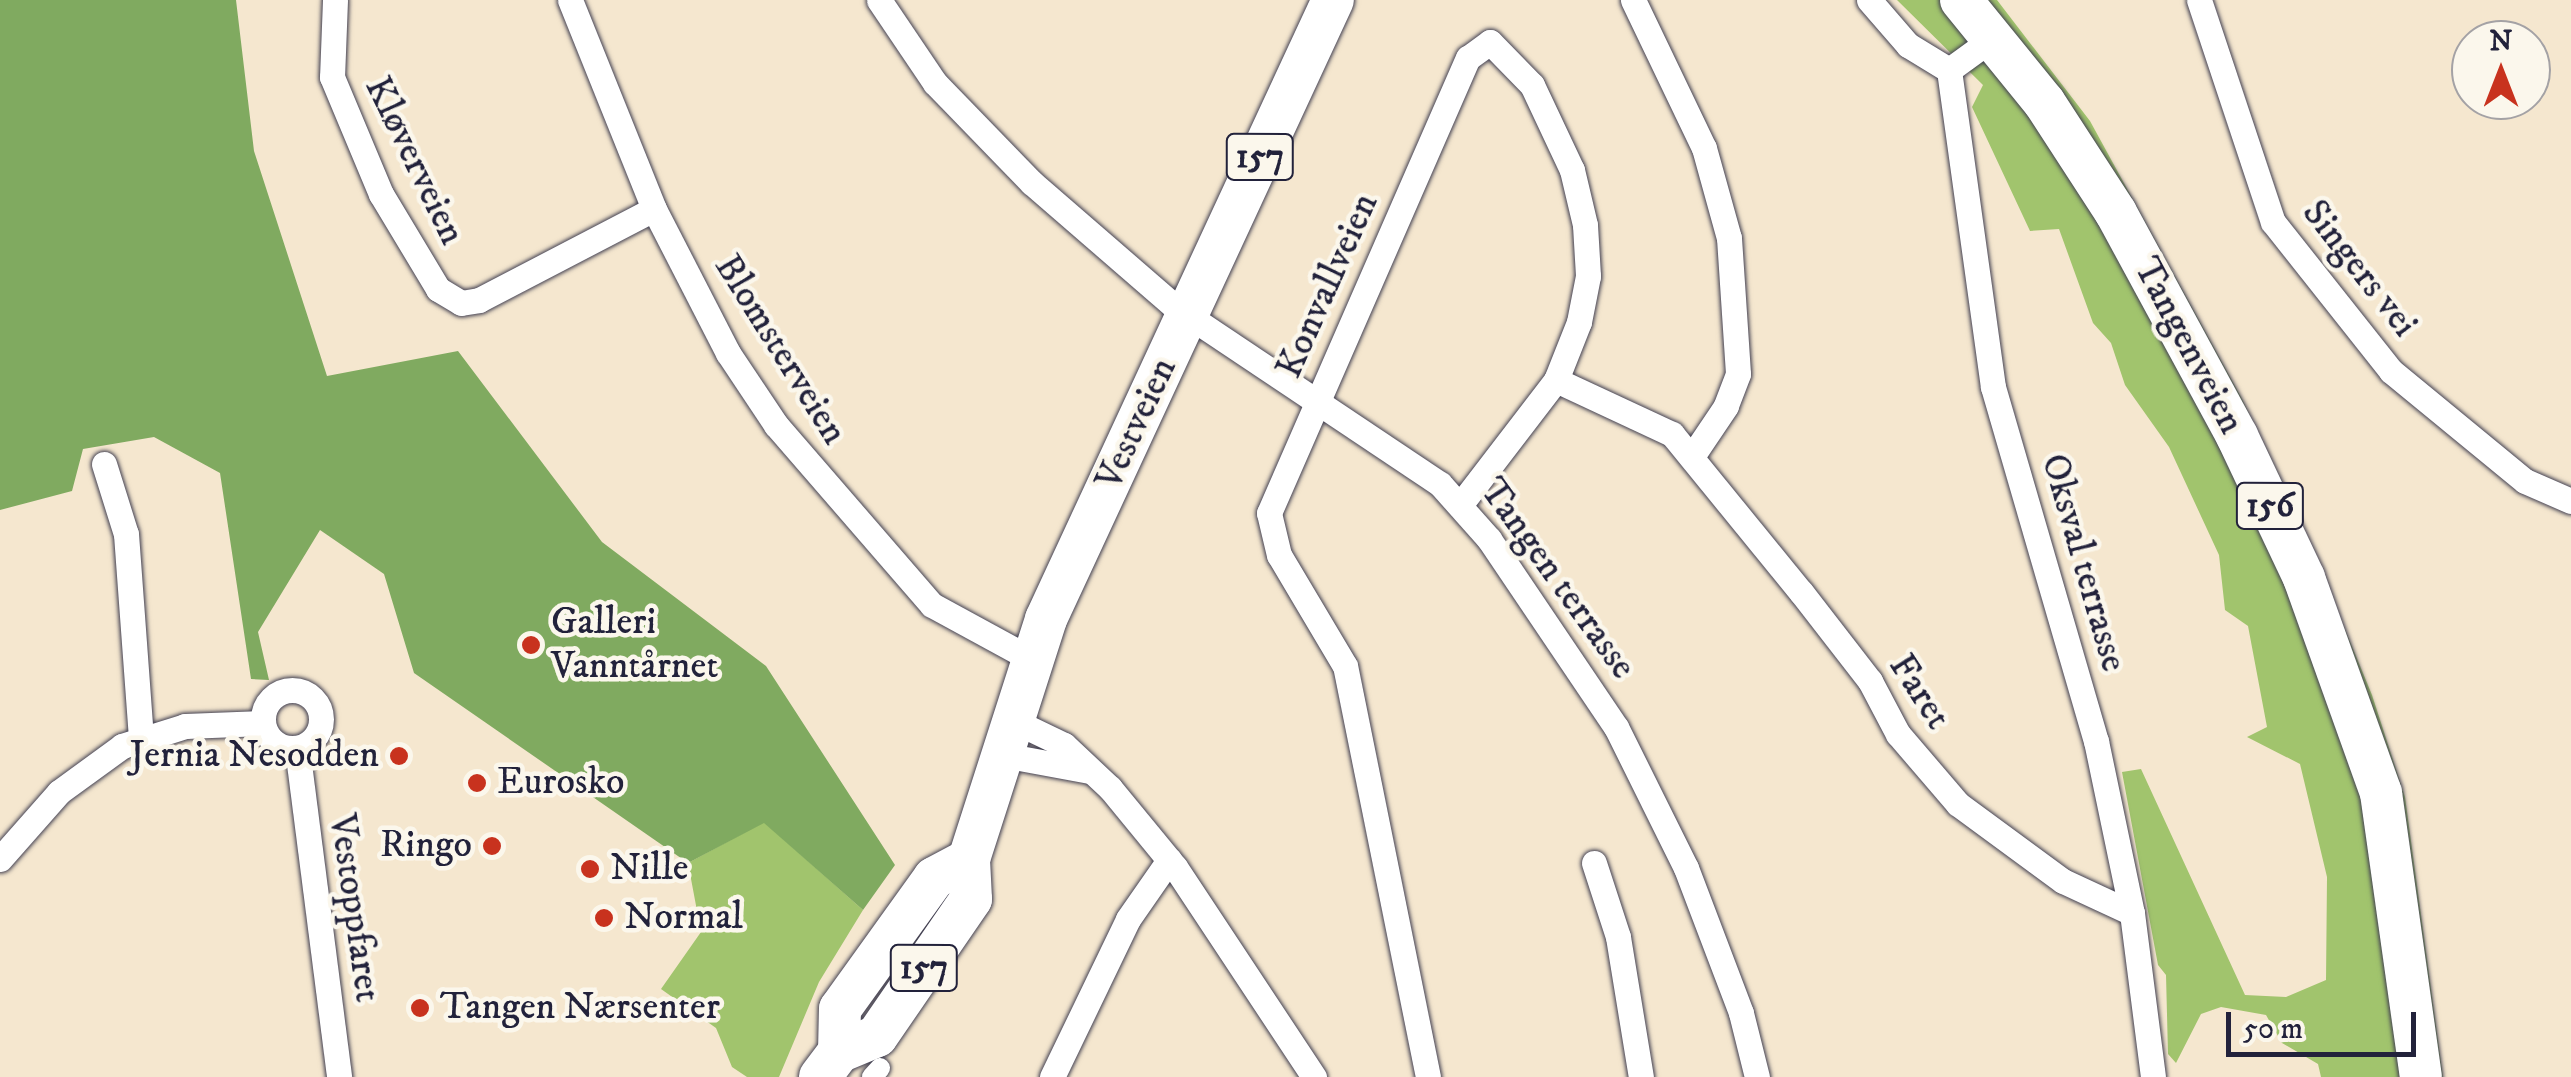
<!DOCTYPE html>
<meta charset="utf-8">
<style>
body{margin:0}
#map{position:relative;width:2571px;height:1077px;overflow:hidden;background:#f5e7cf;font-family:"IM FELL DW Pica",serif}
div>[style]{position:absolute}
.green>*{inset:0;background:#a1c46d}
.forest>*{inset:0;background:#80aa60}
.roads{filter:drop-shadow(0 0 2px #424051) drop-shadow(0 0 2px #424051)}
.pedestrian>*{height:20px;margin:-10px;padding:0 10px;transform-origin:10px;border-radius:10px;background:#fff}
.minor>*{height:25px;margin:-12.5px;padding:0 12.5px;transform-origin:12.5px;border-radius:12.5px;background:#fff}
.minor>.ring{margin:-12.5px;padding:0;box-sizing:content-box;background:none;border:25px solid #fff;border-radius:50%}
.primary>*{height:42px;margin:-21px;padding:0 21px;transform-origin:21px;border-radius:21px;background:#fff}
.dots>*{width:28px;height:28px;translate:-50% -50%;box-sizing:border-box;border:5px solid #fbf7ec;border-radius:50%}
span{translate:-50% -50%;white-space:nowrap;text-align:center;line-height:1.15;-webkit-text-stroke:9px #fbf7ec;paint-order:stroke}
.shield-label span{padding:2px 8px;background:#fbf7ec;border:2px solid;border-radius:8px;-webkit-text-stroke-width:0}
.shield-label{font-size:35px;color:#22223b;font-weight:700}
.street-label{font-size:38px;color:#22223b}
.poi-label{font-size:38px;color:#22223b}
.left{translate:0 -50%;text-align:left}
.right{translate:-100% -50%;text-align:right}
.north{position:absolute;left:2451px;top:20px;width:100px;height:100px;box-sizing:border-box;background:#fbf7ec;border:2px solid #a4a2a5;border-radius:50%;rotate:0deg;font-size:28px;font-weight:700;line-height:40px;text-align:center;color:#22223b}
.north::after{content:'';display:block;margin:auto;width:35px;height:45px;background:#c8321e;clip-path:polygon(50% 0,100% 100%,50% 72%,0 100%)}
.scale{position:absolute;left:2226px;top:1012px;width:190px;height:45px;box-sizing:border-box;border:5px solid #22223b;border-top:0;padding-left:12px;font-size:30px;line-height:35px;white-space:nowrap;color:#22223b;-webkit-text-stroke:8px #fbf7ec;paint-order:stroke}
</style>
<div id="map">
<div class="green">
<div style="clip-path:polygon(1897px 0,1997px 0,2090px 121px,2241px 397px,2298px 515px,2372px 695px,2405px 797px,2443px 1077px,2321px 1077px,2318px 1064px,2282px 1043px,2266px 1015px,2221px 1007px,2201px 1014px,2176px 1063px,2168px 1054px,2166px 975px,2158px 965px,2122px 772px,2141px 769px,2245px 995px,2286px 997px,2326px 980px,2327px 877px,2300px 764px,2247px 737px,2267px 727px,2248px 626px,2225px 610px,2219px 555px,2169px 447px,2125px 385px,2111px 343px,2093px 323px,2059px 229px,2030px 231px,1972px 107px,1983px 85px)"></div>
<div style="clip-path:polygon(764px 822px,863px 910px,819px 982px,779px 1077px,747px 1077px,732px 1067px,716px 1028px,661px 989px,701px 932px,688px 863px)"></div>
</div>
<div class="forest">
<div style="clip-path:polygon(0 0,236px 0,254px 151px,327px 376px,458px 351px,602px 542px,766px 666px,895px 865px,863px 910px,764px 823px,688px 863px,414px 673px,384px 574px,320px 530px,258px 632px,269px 680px,251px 679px,220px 473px,154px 437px,83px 449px,72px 491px,0 510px)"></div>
</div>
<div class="roads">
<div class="pedestrian">
<div style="left:872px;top:1077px;width:12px;rotate:-48deg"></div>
</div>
<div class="minor">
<div style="left:335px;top:0;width:77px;rotate:92.2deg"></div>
<div style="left:332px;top:77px;width:127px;rotate:67.3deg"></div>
<div style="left:381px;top:194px;width:111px;rotate:59deg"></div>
<div style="left:438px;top:289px;width:27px;rotate:31deg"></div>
<div style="left:461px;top:303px;width:18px;rotate:-9deg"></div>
<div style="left:479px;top:300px;width:197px;rotate:-27.5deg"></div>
<div style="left:570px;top:0;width:225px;rotate:68.1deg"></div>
<div style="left:654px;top:209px;width:162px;rotate:62.8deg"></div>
<div style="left:728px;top:353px;width:87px;rotate:56.3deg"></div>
<div style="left:776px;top:425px;width:238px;rotate:49.1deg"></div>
<div style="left:932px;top:605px;width:113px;rotate:28.6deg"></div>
<div style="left:879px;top:0;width:100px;rotate:56deg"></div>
<div style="left:935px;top:83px;width:139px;rotate:45.9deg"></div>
<div style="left:1032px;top:183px;width:188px;rotate:40.9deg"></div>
<div style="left:1174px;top:306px;width:320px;rotate:33.8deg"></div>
<div style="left:1440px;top:484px;width:74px;rotate:48.3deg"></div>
<div style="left:1489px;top:539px;width:227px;rotate:56deg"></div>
<div style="left:1616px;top:727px;width:157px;rotate:63.6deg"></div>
<div style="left:1686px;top:868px;width:155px;rotate:69.2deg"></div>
<div style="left:1741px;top:1013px;width:66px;rotate:76deg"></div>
<div style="left:1633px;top:0;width:164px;rotate:64.4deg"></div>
<div style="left:1704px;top:148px;width:93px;rotate:74.5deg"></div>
<div style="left:1729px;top:238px;width:136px;rotate:86.2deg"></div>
<div style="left:1738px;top:374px;width:34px;rotate:111deg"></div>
<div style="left:1726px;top:406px;width:59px;rotate:124deg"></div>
<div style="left:1869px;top:0;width:60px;rotate:49.1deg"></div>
<div style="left:1908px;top:45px;width:48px;rotate:31.4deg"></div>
<div style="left:2199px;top:0;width:234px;rotate:71.6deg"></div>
<div style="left:2273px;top:222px;width:190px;rotate:51.6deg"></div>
<div style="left:2391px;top:371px;width:173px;rotate:39.4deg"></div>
<div style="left:2525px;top:481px;width:50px;rotate:23.5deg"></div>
<div style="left:1949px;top:70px;width:320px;rotate:82.1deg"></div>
<div style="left:1993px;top:387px;width:369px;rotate:73.8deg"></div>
<div style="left:2096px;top:741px;width:176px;rotate:78.2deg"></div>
<div style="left:2132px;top:913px;width:165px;rotate:82.7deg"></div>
<div style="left:1949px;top:70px;width:54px;rotate:-36deg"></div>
<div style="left:1556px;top:380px;width:128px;rotate:25deg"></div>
<div style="left:1672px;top:434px;width:204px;rotate:50.8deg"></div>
<div style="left:1801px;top:592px;width:113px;rotate:52.2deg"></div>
<div style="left:1870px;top:681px;width:60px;rotate:62.2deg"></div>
<div style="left:1898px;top:734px;width:92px;rotate:49.4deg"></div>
<div style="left:1958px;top:804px;width:130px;rotate:36.3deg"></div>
<div style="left:2063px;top:881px;width:76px;rotate:24.9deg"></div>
<div style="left:104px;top:464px;width:73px;rotate:72.6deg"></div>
<div style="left:126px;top:534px;width:204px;rotate:85.8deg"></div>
<div class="ring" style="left:263px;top:690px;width:33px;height:33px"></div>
<div style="left:1010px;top:719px;width:60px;rotate:25.7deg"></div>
<div style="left:1064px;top:745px;width:63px;rotate:43.1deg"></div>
<div style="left:1110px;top:788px;width:102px;rotate:50.6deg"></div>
<div style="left:1175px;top:867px;width:252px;rotate:56.5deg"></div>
<div style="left:297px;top:748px;width:332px;rotate:82.7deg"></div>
<div style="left:1003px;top:755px;width:88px;rotate:10.4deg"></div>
<div style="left:0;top:859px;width:89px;rotate:-48.6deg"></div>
<div style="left:59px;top:792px;width:78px;rotate:-36.1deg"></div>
<div style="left:122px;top:746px;width:66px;rotate:-17.6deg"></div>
<div style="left:185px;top:726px;width:78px;rotate:-2.2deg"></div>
<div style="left:1594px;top:863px;width:78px;rotate:72deg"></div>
<div style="left:1618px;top:937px;width:142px;rotate:80.7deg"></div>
<div style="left:1052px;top:1077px;width:175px;rotate:-64.3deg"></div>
<div style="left:1128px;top:919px;width:72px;rotate:-55.2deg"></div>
<div style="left:1428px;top:1077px;width:419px;rotate:-101.4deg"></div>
<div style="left:1345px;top:666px;width:129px;rotate:-120.7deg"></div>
<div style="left:1279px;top:555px;width:43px;rotate:-103.4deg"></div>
<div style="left:1269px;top:513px;width:497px;rotate:-66.4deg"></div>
<div style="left:1468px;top:58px;width:27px;rotate:-36deg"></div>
<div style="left:1490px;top:42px;width:60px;rotate:45.7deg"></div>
<div style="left:1532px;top:85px;width:94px;rotate:64.8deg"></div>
<div style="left:1572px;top:170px;width:57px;rotate:76.7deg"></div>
<div style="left:1585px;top:225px;width:51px;rotate:86.6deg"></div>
<div style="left:1588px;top:276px;width:47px;rotate:101.1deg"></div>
<div style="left:1579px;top:322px;width:62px;rotate:111.6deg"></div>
<div style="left:1556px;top:380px;width:158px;rotate:127.5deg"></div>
</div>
<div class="primary">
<div style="left:1961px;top:0;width:132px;rotate:50.9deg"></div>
<div style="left:2044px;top:102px;width:132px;rotate:57deg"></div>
<div style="left:2116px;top:213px;width:254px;rotate:61.5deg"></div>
<div style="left:2237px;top:436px;width:157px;rotate:64.7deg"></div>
<div style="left:2304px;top:578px;width:228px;rotate:70.3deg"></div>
<div style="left:2381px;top:793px;width:287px;rotate:82deg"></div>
<div style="left:839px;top:1052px;width:43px;rotate:-88.7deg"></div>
<div style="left:840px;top:1009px;width:161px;rotate:-54.3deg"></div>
<div style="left:934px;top:878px;width:40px;rotate:-28deg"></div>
<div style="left:820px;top:1077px;width:31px;rotate:-53deg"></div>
<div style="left:839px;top:1052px;width:41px;rotate:-22.8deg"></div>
<div style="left:877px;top:1036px;width:166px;rotate:-55.5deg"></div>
<div style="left:971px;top:899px;width:40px;rotate:-92.9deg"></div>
<div style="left:969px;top:859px;width:252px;rotate:-72.2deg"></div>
<div style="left:1046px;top:619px;width:682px;rotate:-65.13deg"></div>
</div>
</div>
<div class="dots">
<div style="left:531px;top:645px;background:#c8321e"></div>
<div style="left:399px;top:756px;background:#c8321e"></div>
<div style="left:477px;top:783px;background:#c8321e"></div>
<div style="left:492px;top:846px;background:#c8321e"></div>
<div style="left:590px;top:869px;background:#c8321e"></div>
<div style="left:604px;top:918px;background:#c8321e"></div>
<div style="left:420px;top:1008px;background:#c8321e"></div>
</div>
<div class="shield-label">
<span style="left:1260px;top:157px">157</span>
<span style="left:2270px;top:506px">156</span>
<span style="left:924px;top:968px">157</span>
</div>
<div class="street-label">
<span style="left:414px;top:161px;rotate:64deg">Kløverveien</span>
<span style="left:2359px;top:269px;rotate:52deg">Singers vei</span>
<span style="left:1328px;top:286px;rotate:-66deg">Konvallveien</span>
<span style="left:2188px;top:346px;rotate:62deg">Tangenveien</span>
<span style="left:780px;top:350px;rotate:58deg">Blomsterveien</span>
<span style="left:1137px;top:424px;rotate:-65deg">Vestveien</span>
<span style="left:2083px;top:563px;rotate:74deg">Oksval terrasse</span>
<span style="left:1557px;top:579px;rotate:54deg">Tangen terrasse</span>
<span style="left:1919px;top:692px;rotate:57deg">Faret</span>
<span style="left:354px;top:908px;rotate:82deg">Vestoppfaret</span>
</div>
<div class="poi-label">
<span class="left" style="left:551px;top:645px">Galleri<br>Vanntårnet</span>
<span class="right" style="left:379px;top:756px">Jernia Nesodden</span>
<span class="left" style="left:497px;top:783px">Eurosko</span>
<span class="right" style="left:472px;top:846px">Ringo</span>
<span class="left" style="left:610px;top:869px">Nille</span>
<span class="left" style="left:624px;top:918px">Normal</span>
<span class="left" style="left:440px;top:1008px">Tangen Nærsenter</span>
</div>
<div class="north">N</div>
<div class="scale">50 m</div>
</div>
